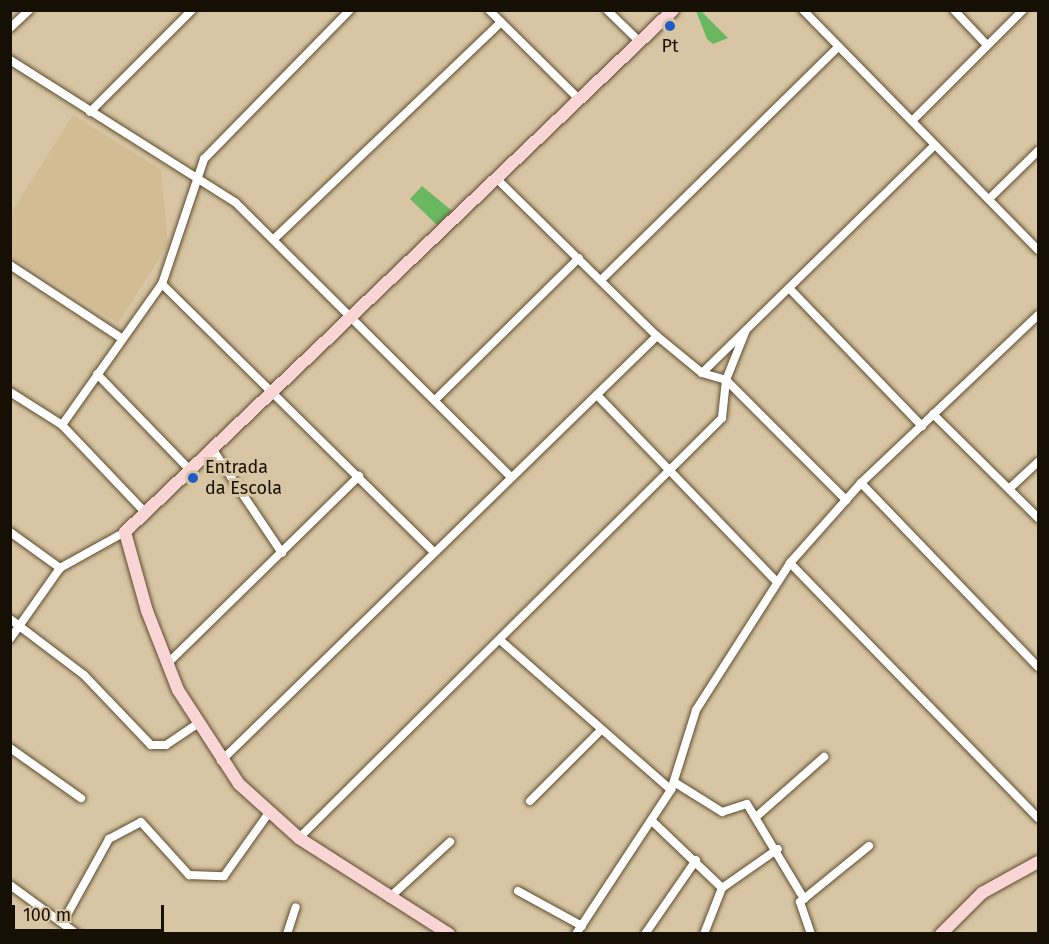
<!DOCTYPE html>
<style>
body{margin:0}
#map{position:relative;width:1049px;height:944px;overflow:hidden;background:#d8c5a3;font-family:"Fira Sans",sans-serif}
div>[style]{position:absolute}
.built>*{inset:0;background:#d2bc93}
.green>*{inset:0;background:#6ab762}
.roads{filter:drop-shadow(0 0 2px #5d4d2f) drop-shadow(0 0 2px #5d4d2f)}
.street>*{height:8px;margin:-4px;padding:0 4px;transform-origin:4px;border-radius:4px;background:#fff}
.secondary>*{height:12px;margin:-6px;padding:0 6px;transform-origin:6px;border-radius:6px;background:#f9d5d5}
.dots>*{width:16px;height:16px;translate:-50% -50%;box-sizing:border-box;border:3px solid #d8c5a3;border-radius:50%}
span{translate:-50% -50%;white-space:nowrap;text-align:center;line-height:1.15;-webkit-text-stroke:6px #d8c5a3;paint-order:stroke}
.poi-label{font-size:18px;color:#160f04}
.left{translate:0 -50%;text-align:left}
.frame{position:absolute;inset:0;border:12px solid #160f04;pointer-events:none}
.scale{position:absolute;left:12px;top:905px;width:152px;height:27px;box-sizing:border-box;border:3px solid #160f04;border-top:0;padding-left:8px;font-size:18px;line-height:21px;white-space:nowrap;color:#160f04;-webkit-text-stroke:4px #d8c5a3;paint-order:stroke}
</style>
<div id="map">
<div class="built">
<div style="clip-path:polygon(73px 115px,161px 170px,168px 245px,118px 323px,11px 256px,11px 213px)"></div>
</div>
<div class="green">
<div style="clip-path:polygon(696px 11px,701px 11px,728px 38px,713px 44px,707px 39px)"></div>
<div style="clip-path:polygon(422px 186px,452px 211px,437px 225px,410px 199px)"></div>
</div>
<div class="roads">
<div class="street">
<div style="left:489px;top:10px;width:128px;rotate:44.7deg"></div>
<div style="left:607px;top:10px;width:46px;rotate:44.1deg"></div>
<div style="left:803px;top:10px;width:336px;rotate:45.6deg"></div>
<div style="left:954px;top:10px;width:48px;rotate:46.7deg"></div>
<div style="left:10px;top:28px;width:26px;rotate:-43deg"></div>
<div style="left:10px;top:60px;width:267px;rotate:32.3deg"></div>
<div style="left:236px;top:203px;width:388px;rotate:44.9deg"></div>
<div style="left:90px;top:112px;width:144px;rotate:-45deg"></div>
<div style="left:912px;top:121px;width:157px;rotate:-45deg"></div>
<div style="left:497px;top:179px;width:224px;rotate:44.5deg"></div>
<div style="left:657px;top:336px;width:58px;rotate:39.4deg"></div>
<div style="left:702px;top:373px;width:25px;rotate:16deg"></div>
<div style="left:726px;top:380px;width:170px;rotate:45deg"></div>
<div style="left:989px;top:199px;width:69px;rotate:-44.4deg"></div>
<div style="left:274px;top:239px;width:314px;rotate:-43.7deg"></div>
<div style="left:10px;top:265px;width:133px;rotate:33.3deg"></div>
<div style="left:601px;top:280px;width:332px;rotate:-44.5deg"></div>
<div style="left:162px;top:284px;width:382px;rotate:44.6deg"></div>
<div style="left:789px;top:288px;width:192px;rotate:46.1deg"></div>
<div style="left:702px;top:373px;width:326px;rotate:-44.4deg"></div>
<div style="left:97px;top:374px;width:135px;rotate:45.9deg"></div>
<div style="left:10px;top:392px;width:62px;rotate:32.4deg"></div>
<div style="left:62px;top:425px;width:119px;rotate:46.4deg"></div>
<div style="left:597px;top:395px;width:260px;rotate:46.1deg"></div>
<div style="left:435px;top:400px;width:202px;rotate:-44.6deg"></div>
<div style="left:933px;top:414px;width:148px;rotate:44.7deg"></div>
<div style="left:62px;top:425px;width:173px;rotate:-54.7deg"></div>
<div style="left:162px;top:284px;width:132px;rotate:-71.4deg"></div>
<div style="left:204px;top:159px;width:209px;rotate:-45.6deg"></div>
<div style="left:213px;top:450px;width:124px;rotate:56.2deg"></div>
<div style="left:861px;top:483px;width:255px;rotate:46.1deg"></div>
<div style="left:1010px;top:488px;width:38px;rotate:-43deg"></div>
<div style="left:10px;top:532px;width:62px;rotate:35.8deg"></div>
<div style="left:790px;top:563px;width:356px;rotate:45.8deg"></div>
<div style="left:10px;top:619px;width:93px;rotate:37.1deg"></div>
<div style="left:84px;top:675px;width:97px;rotate:46.3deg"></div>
<div style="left:151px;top:745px;width:15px"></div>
<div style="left:166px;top:745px;width:36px;rotate:-34deg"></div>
<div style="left:10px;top:639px;width:87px;rotate:-54.8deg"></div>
<div style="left:60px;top:568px;width:74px;rotate:-29deg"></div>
<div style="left:501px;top:641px;width:226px;rotate:41.2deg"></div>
<div style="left:167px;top:664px;width:269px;rotate:-44.4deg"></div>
<div style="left:10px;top:748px;width:87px;rotate:35.2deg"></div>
<div style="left:221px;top:761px;width:609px;rotate:-44.27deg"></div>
<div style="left:674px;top:782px;width:57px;rotate:32deg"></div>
<div style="left:722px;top:812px;width:26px;rotate:-18deg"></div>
<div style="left:747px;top:804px;width:111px;rotate:59deg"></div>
<div style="left:530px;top:801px;width:98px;rotate:-45deg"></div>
<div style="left:756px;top:817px;width:91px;rotate:-41.4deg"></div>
<div style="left:652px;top:821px;width:97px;rotate:43.7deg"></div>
<div style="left:722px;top:888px;width:49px;rotate:111.4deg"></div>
<div style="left:299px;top:838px;width:596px;rotate:-44.8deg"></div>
<div style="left:722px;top:418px;width:38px;rotate:-84deg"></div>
<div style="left:726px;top:380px;width:54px;rotate:-68.2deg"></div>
<div style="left:10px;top:885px;width:83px;rotate:36.2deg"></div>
<div style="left:722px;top:888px;width:68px;rotate:-34.9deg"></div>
<div style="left:518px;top:891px;width:73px;rotate:28.7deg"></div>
<div style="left:389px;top:898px;width:83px;rotate:-42.6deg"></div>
<div style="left:63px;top:922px;width:95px;rotate:-61deg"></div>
<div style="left:109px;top:839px;width:36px;rotate:-28deg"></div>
<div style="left:141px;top:822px;width:72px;rotate:47.8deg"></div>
<div style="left:189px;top:875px;width:35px;rotate:2deg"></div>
<div style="left:224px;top:876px;width:76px;rotate:-54.6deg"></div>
<div style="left:287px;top:934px;width:28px;rotate:-72deg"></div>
<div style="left:576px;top:934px;width:173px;rotate:-56.6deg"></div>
<div style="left:671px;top:790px;width:84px;rotate:-72.6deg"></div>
<div style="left:696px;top:710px;width:174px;rotate:-57.4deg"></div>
<div style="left:790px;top:563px;width:107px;rotate:-48.4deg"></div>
<div style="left:861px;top:483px;width:244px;rotate:-43.5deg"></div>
<div style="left:645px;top:934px;width:90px;rotate:-55.4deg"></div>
<div style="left:811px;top:934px;width:34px;rotate:-109deg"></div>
<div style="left:800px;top:902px;width:89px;rotate:-39.1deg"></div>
</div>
<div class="secondary">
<div style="left:449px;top:934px;width:178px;rotate:-147.4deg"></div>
<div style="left:299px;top:838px;width:81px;rotate:-138deg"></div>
<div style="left:239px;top:784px;width:112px;rotate:-123deg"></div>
<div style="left:178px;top:690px;width:85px;rotate:-111.4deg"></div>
<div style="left:147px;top:611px;width:82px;rotate:-105.6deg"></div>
<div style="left:125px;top:532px;width:757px;rotate:-43.61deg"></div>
<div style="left:941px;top:934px;width:58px;rotate:-45deg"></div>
<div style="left:982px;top:893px;width:64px;rotate:-29deg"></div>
</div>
</div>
<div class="dots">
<div style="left:670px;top:26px;background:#225ac7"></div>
<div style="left:193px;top:478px;background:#225ac7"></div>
</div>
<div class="poi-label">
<span style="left:670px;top:46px">Pt</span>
<span class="left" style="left:205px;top:478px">Entrada<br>da Escola</span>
</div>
<div class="frame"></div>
<div class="scale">100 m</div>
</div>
